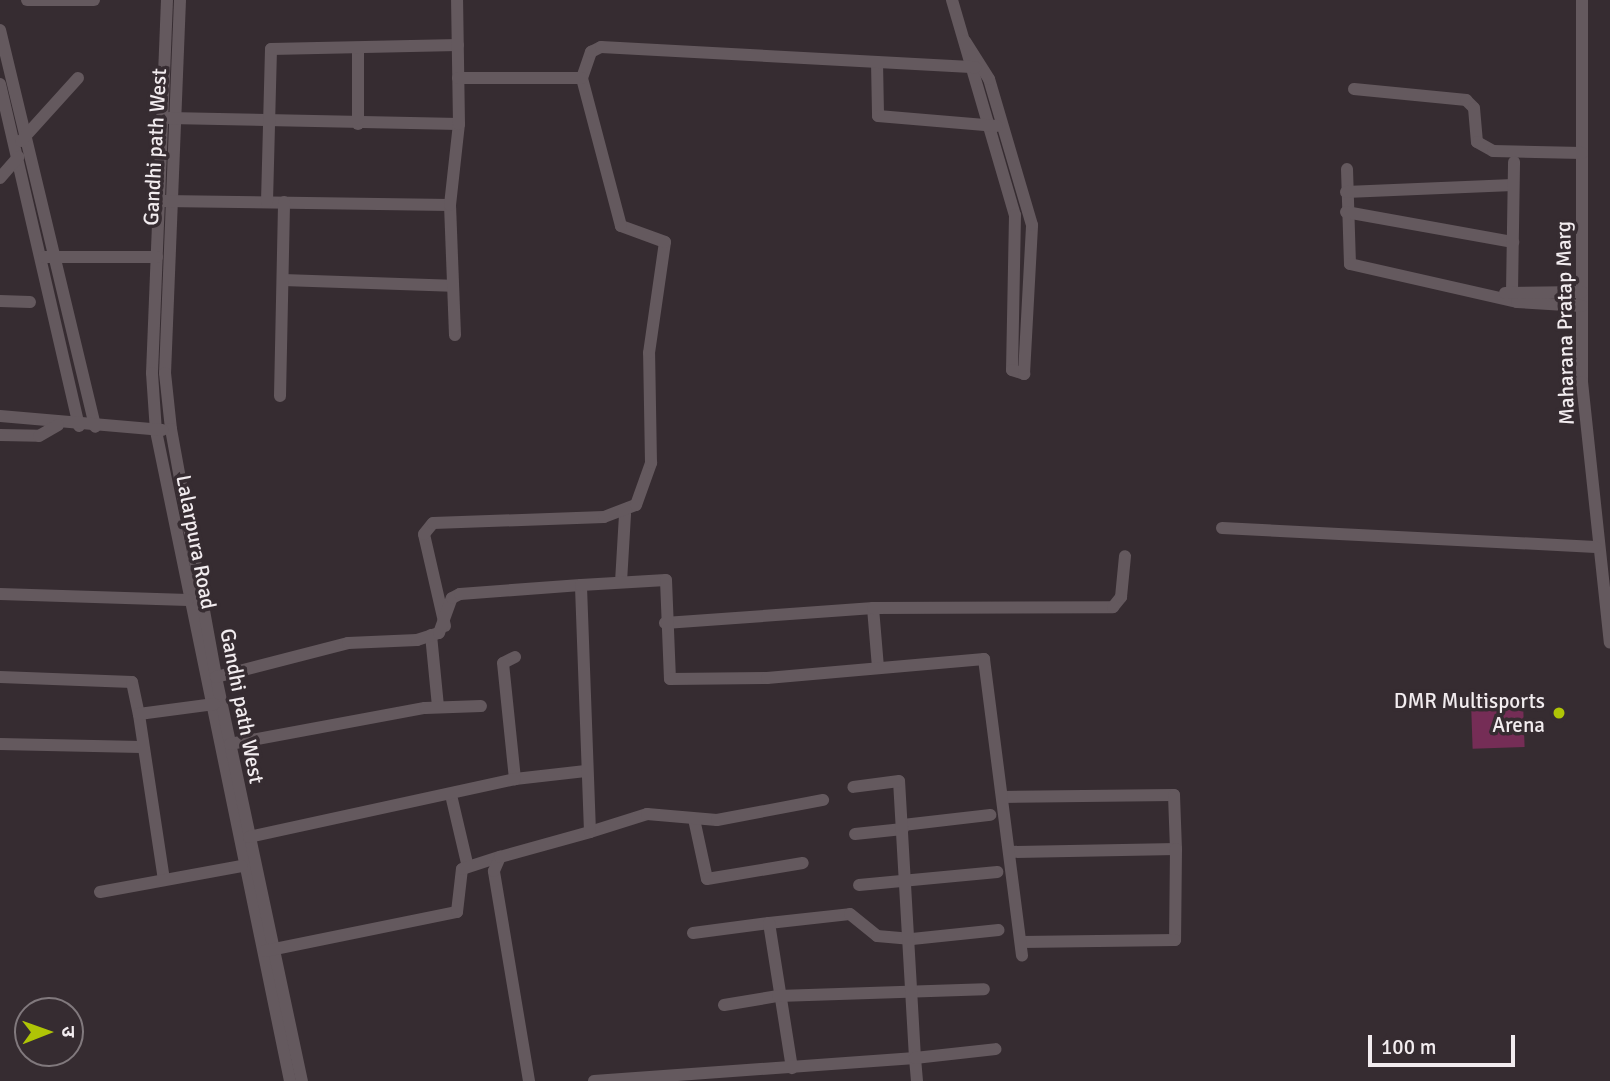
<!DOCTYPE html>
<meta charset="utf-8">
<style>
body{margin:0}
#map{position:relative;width:1610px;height:1081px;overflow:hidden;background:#362c31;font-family:Signika,"Noto Sans Devanagari",sans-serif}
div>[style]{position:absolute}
.green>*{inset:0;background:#752d56;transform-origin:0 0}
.minor>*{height:12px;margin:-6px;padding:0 6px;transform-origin:6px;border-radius:6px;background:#64595e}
.dots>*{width:19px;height:19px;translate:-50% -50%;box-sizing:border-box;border:4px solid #362c31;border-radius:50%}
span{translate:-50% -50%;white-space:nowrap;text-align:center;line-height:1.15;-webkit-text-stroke:7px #362c31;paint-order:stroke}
.street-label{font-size:21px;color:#f2ecef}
.poi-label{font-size:21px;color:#f2ecef}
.right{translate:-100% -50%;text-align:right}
.north{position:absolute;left:14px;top:997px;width:70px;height:70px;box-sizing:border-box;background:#362c31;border:2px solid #81797d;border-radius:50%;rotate:89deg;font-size:19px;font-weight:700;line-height:28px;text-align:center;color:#f2ecef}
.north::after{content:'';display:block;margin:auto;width:24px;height:32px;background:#afc506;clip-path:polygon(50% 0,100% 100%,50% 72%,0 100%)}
.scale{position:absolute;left:1368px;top:1035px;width:147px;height:32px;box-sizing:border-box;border:4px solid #f2ecef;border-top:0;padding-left:9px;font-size:21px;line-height:24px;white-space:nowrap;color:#f2ecef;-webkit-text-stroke:5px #362c31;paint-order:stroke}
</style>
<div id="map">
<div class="green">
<div style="left:1523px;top:701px;width:46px;height:52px;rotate:88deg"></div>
</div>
<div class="minor">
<div style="left:27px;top:0;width:67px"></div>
<div style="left:167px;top:0;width:373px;rotate:92.3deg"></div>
<div style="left:152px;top:373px;width:58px;rotate:86.1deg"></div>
<div style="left:156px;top:431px;width:664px;rotate:78.35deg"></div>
<div style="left:180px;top:0;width:373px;rotate:92.3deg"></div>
<div style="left:165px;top:373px;width:56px;rotate:83.9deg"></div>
<div style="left:171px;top:429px;width:252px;rotate:79.7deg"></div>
<div style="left:216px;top:677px;width:413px;rotate:78deg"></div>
<div style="left:952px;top:0;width:224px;rotate:73.7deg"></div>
<div style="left:1015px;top:215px;width:155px;rotate:91.1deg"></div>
<div style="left:1012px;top:370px;width:13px;rotate:18deg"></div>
<div style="left:1024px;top:374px;width:149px;rotate:-86.9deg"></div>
<div style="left:1032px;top:225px;width:152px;rotate:-106.4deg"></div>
<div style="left:989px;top:79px;width:45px;rotate:-122.3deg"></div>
<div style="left:1582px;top:0;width:382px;rotate:90deg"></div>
<div style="left:1582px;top:382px;width:262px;rotate:83.9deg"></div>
<div style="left:0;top:30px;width:408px;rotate:76.5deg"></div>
<div style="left:877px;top:62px;width:54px;rotate:88.9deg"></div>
<div style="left:878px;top:116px;width:119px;rotate:4.8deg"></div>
<div style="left:582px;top:78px;width:28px;rotate:-71deg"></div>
<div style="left:591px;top:52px;width:11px;rotate:-27deg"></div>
<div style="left:601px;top:47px;width:375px;rotate:3.1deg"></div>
<div style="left:0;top:84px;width:351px;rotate:77deg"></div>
<div style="left:1354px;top:89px;width:113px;rotate:5.6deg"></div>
<div style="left:1466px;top:100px;width:11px;rotate:45deg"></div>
<div style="left:1474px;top:108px;width:34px;rotate:85deg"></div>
<div style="left:1477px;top:142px;width:18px;rotate:29deg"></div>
<div style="left:1493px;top:151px;width:89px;rotate:1.3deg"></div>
<div style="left:169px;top:118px;width:290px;rotate:1.2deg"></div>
<div style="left:358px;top:124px;width:76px;rotate:-90deg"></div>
<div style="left:21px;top:141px;width:85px;rotate:-47.9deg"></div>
<div style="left:1347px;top:169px;width:95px;rotate:88.2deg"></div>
<div style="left:1350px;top:264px;width:171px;rotate:12.8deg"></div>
<div style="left:1517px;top:302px;width:65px;rotate:3.5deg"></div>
<div style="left:0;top:178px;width:28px;rotate:-49deg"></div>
<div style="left:1346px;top:192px;width:167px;rotate:-2.4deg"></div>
<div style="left:164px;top:201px;width:286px;rotate:0.8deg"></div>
<div style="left:267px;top:202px;width:153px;rotate:-88.5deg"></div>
<div style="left:271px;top:49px;width:187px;rotate:-1.2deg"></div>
<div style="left:1346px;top:212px;width:170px;rotate:10.2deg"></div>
<div style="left:44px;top:257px;width:113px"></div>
<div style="left:283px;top:280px;width:168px;rotate:2deg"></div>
<div style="left:1512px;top:292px;width:130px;rotate:-89.1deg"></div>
<div style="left:1505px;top:293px;width:77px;rotate:-0.7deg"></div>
<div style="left:0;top:301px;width:30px;rotate:2deg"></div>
<div style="left:455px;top:335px;width:130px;rotate:-92.2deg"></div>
<div style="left:450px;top:205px;width:81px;rotate:-83.7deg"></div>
<div style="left:459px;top:124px;width:124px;rotate:-90.9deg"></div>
<div style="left:280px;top:396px;width:194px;rotate:-88.8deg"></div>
<div style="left:0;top:416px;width:163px;rotate:4.9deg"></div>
<div style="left:0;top:435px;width:39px;rotate:1deg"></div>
<div style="left:39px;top:436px;width:22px;rotate:-30deg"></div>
<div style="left:1222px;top:528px;width:374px;rotate:2.9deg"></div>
<div style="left:621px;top:582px;width:68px;rotate:-86.6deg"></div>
<div style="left:0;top:594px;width:188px;rotate:1.8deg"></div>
<div style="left:873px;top:608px;width:59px;rotate:85.2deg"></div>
<div style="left:665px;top:623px;width:209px;rotate:-4.1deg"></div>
<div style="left:873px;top:608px;width:240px;rotate:-0.2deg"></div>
<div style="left:1113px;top:607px;width:13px;rotate:-51deg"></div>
<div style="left:1121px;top:597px;width:41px;rotate:-84.4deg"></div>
<div style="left:445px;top:626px;width:94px;rotate:-102.9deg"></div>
<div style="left:424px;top:534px;width:14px;rotate:-51deg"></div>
<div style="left:433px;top:523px;width:171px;rotate:-2deg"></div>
<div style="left:604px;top:517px;width:34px;rotate:-21deg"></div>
<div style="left:636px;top:505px;width:45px;rotate:-70.3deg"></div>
<div style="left:651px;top:463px;width:110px;rotate:-91deg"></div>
<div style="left:649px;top:353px;width:112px;rotate:-81.8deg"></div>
<div style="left:665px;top:242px;width:47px;rotate:-160deg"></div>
<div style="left:621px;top:226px;width:153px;rotate:-104.8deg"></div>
<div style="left:582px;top:78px;width:124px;rotate:180deg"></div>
<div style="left:431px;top:635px;width:72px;rotate:84.4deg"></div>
<div style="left:515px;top:657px;width:13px;rotate:153deg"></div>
<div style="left:503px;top:663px;width:117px;rotate:84.1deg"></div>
<div style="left:515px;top:779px;width:71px;rotate:-6.4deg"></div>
<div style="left:0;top:677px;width:132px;rotate:2.2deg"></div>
<div style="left:132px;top:682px;width:33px;rotate:78deg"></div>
<div style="left:216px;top:677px;width:136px;rotate:-14.4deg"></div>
<div style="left:348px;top:643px;width:69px;rotate:-2.5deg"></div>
<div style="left:417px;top:640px;width:23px;rotate:-18deg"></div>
<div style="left:439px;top:633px;width:37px;rotate:-70deg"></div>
<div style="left:452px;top:598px;width:9px;rotate:-27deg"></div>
<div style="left:460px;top:594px;width:121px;rotate:-4.3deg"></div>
<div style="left:0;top:744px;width:141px;rotate:1.2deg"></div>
<div style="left:230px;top:744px;width:198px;rotate:-10.5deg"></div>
<div style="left:425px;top:708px;width:56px;rotate:-2deg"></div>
<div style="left:451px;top:795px;width:70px;rotate:76.8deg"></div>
<div style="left:1002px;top:797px;width:172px;rotate:-0.7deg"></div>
<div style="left:1174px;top:795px;width:54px;rotate:87.9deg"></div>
<div style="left:694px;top:819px;width:61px;rotate:77.8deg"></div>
<div style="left:707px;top:879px;width:97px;rotate:-9.5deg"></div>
<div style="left:903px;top:825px;width:88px;rotate:-6.6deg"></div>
<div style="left:590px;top:832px;width:60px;rotate:-17.5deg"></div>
<div style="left:647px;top:814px;width:70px;rotate:4.9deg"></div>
<div style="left:717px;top:820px;width:108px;rotate:-10.7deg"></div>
<div style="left:855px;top:834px;width:48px;rotate:-5.9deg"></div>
<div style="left:249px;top:837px;width:272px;rotate:-12.3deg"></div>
<div style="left:1009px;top:852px;width:167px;rotate:-1deg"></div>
<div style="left:1176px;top:849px;width:91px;rotate:90.6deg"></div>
<div style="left:1175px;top:940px;width:154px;rotate:179.3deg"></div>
<div style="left:164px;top:880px;width:168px;rotate:-98.6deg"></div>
<div style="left:139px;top:714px;width:76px;rotate:-7.6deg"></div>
<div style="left:859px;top:885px;width:139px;rotate:-5.4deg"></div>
<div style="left:100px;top:892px;width:144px;rotate:-10.4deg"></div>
<div style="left:769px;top:923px;width:81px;rotate:-6.3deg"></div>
<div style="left:850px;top:914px;width:35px;rotate:39deg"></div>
<div style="left:877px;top:936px;width:35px;rotate:5deg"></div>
<div style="left:912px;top:939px;width:87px;rotate:-5.9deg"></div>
<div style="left:693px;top:933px;width:77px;rotate:-7.5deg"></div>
<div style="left:769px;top:923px;width:147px;rotate:81deg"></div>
<div style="left:265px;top:951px;width:196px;rotate:-11.5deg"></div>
<div style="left:457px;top:912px;width:43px;rotate:-83.4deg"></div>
<div style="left:462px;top:869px;width:40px;rotate:-18deg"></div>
<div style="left:724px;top:1005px;width:55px;rotate:-9.5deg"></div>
<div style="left:778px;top:996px;width:206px;rotate:-1.9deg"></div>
<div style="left:529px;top:1081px;width:213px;rotate:-99.5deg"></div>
<div style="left:494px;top:871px;width:15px;rotate:-67deg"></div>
<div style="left:500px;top:857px;width:93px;rotate:-15.5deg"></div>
<div style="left:590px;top:832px;width:247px;rotate:-92.1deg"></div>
<div style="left:581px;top:585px;width:85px;rotate:-3.4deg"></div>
<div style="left:666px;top:580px;width:99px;rotate:87.7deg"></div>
<div style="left:670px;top:679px;width:97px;rotate:-0.6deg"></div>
<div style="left:767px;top:678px;width:218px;rotate:-5deg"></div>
<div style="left:984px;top:659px;width:299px;rotate:82.7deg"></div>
<div style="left:594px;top:1081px;width:322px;rotate:-4.1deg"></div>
<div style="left:915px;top:1058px;width:277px;rotate:-93.3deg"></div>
<div style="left:899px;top:781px;width:46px;rotate:172.6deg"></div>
<div style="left:917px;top:1081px;width:23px;rotate:-95deg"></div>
<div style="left:915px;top:1058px;width:81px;rotate:-6.3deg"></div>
</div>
<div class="dots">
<div style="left:1559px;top:713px;background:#afc506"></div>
</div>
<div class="street-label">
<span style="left:155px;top:147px;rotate:-87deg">Gandhi path West</span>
<span style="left:1565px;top:323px;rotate:-91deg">Maharana Pratap Marg</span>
<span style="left:196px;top:542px;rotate:79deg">Lalarpura Road</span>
<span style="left:242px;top:706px;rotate:79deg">Gandhi path West</span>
</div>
<div class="poi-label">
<span class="right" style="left:1545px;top:713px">DMR Multisports<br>Arena</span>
</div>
<div class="north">उ</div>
<div class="scale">100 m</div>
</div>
